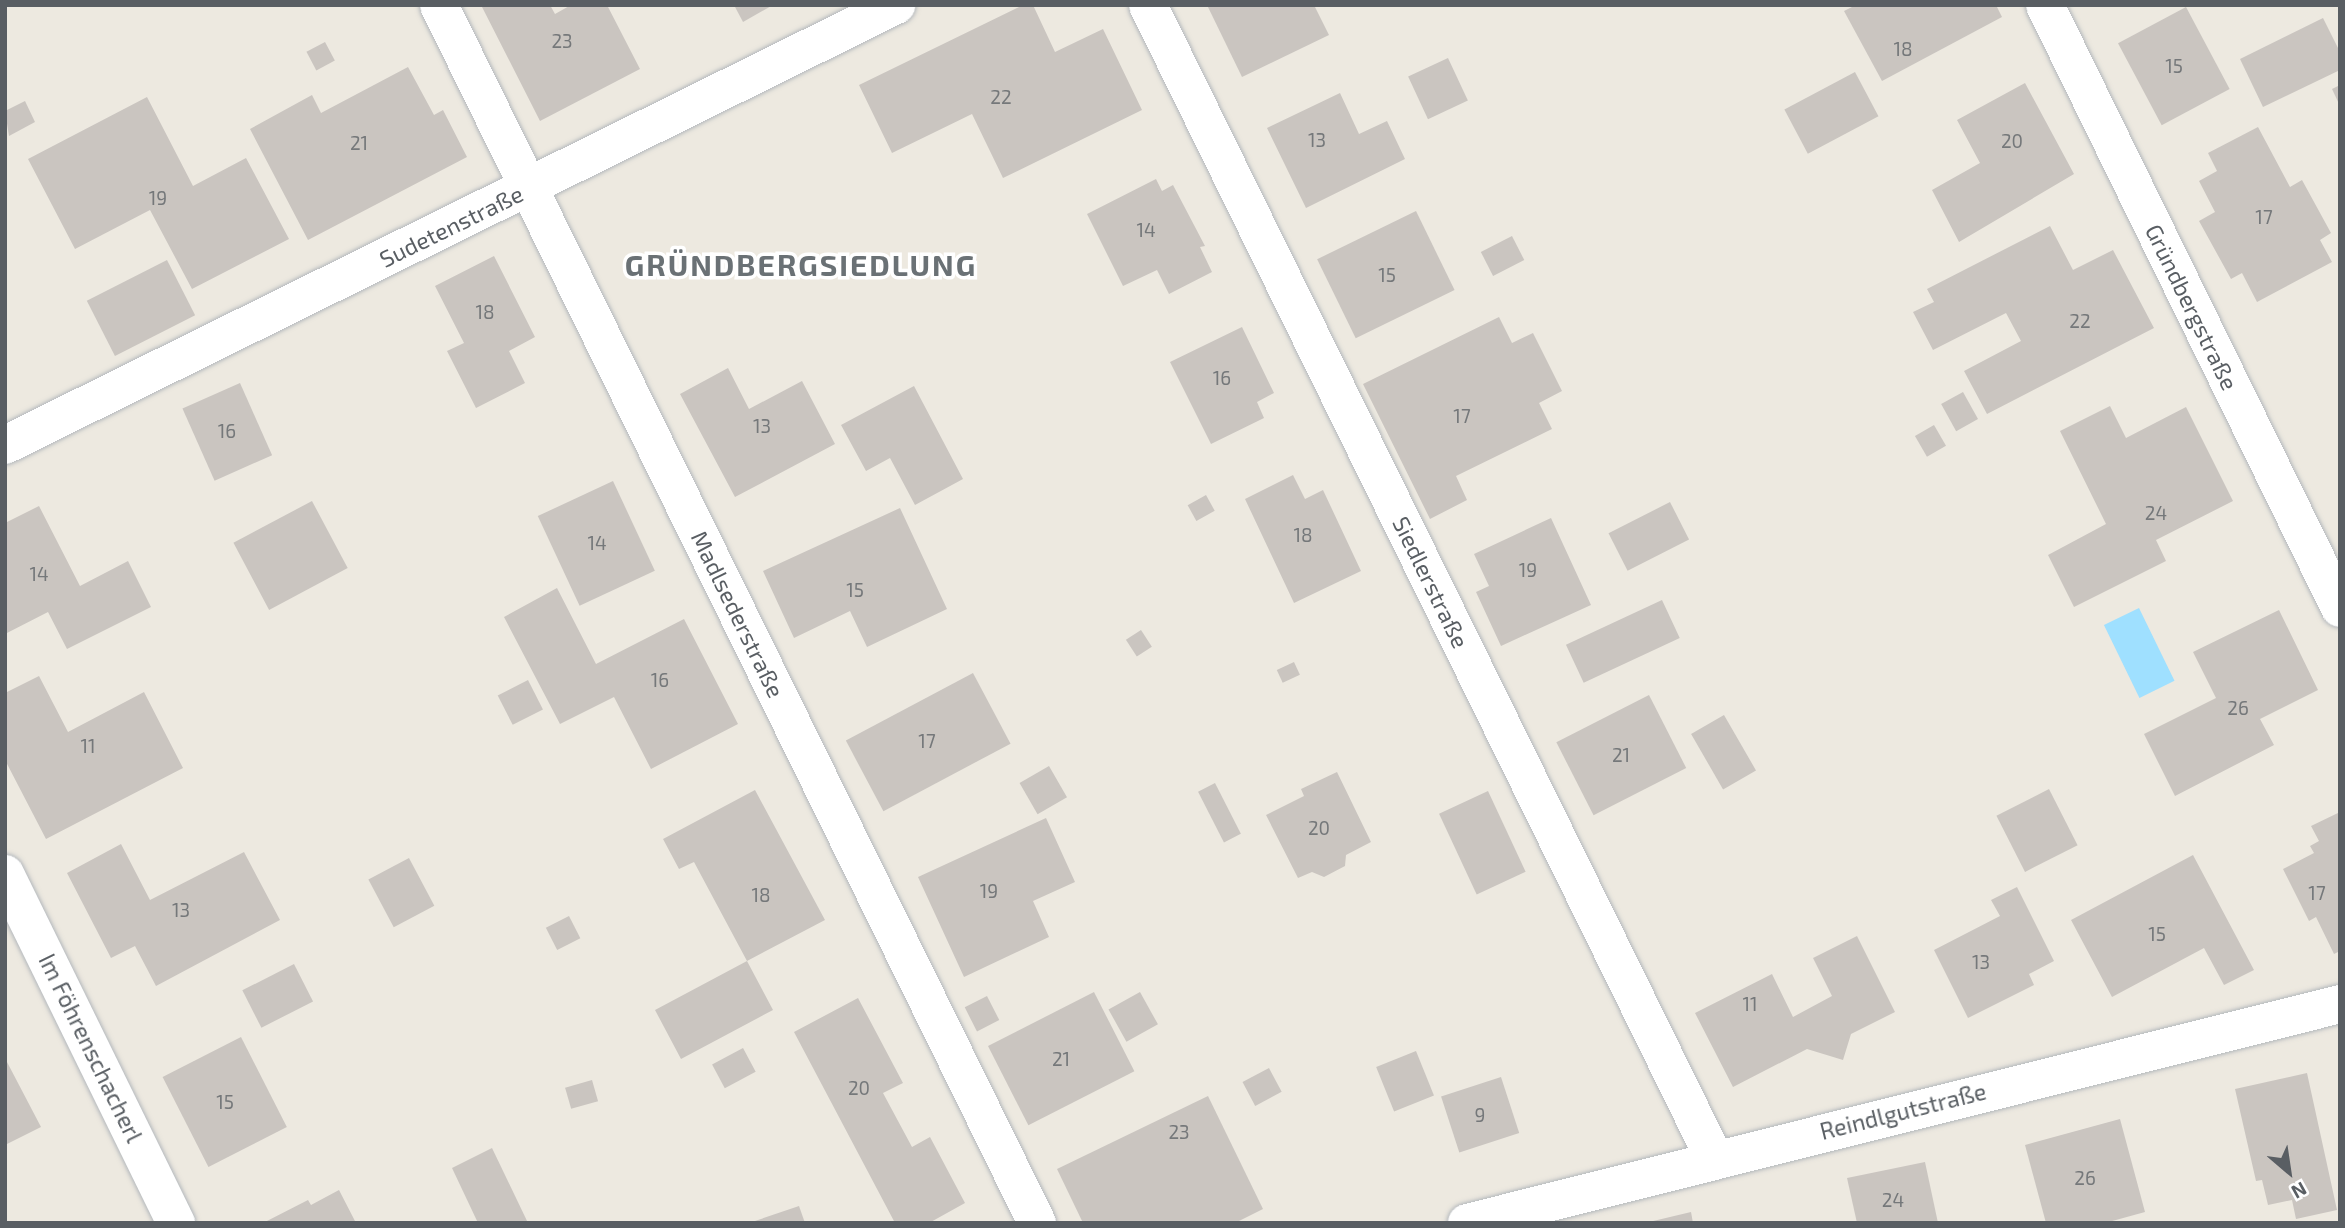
<!DOCTYPE html>
<meta charset="utf-8">
<style>
body{margin:0}
#map{position:relative;width:2345px;height:1228px;overflow:hidden;background:#ede9e0;font-family:"Exo 2",sans-serif}
div>[style]{position:absolute}
.water>*{inset:0;background:#9fe0ff;transform-origin:0 0}
.building>*{inset:0;background:#cac5c0;transform-origin:0 0}
.roads{filter:drop-shadow(0 0 2px #b4b8bc) drop-shadow(0 0 2px #b4b8bc)}
.street>*{height:38px;margin:-19px;padding:0 19px;transform-origin:19px;border-radius:19px;background:#fff}
span{translate:-50% -50%;white-space:nowrap;text-align:center;line-height:1.15;-webkit-text-stroke:7px #fff;paint-order:stroke}
.number-label{font-size:19px;color:#75787a}
.number-label span{-webkit-text-stroke-width:0}
.street-label{font-size:23px;color:#595e63}
.district-label{font-size:30px;color:#6a7175;font-weight:700;letter-spacing:2px}
.frame{position:absolute;inset:0;border:7px solid #595e63;pointer-events:none}
.north{position:absolute;left:2254px;top:1137px;width:70px;height:70px;-webkit-text-stroke:5px #fff;paint-order:stroke;rotate:151deg;font-size:19px;font-weight:700;line-height:28px;text-align:center;color:#595e63}
.north::after{content:'';display:block;margin:auto;width:24px;height:32px;background:#595e63;clip-path:polygon(50% 0,100% 100%,50% 72%,0 100%)}
</style>
<div id="map">
<div class="water">
<div style="left:2139px;top:608px;width:81px;height:39px;rotate:64deg"></div>
</div>
<div class="building">
<div style="clip-path:polygon(481px 5px,550px 5px,555px 14px,571px 5px,607px 5px,640px 69px,540px 121px)"></div>
<div style="clip-path:polygon(734px 5px,773px 5px,743px 22px)"></div>
<div style="clip-path:polygon(1023px 5px,1033px 5px,1055px 52px,1103px 29px,1142px 110px,1003px 178px,972px 114px,892px 153px,859px 85px)"></div>
<div style="clip-path:polygon(1207px 5px,1314px 5px,1329px 35px,1242px 77px)"></div>
<div style="clip-path:polygon(1856px 5px,1996px 5px,2002px 17px,1882px 81px,1844px 11px)"></div>
<div style="left:2186px;top:7px;width:93px;height:77px;rotate:62deg"></div>
<div style="clip-path:polygon(2323px 18px,2340px 52px,2340px 70px,2263px 107px,2240px 59px)"></div>
<div style="left:325px;top:42px;width:21px;height:21px;rotate:62deg"></div>
<div style="left:1448px;top:58px;width:47px;height:44px;rotate:65deg"></div>
<div style="clip-path:polygon(408px 67px,434px 115px,443px 110px,467px 157px,308px 240px,250px 129px,312px 95px,321px 113px)"></div>
<div style="left:1855px;top:72px;width:50px;height:80px;rotate:62deg"></div>
<div style="clip-path:polygon(2025px 83px,2074px 174px,1959px 242px,1932px 190px,1980px 163px,1957px 120px)"></div>
<div style="clip-path:polygon(2340px 85px,2340px 106px,2332px 89px)"></div>
<div style="clip-path:polygon(1340px 93px,1359px 134px,1387px 121px,1405px 159px,1306px 208px,1267px 128px)"></div>
<div style="clip-path:polygon(147px 97px,193px 186px,246px 158px,289px 239px,192px 289px,150px 210px,75px 249px,28px 159px)"></div>
<div style="clip-path:polygon(25px 101px,35px 122px,9px 136px,5px 111px)"></div>
<div style="clip-path:polygon(2258px 127px,2290px 187px,2302px 180px,2331px 233px,2320px 240px,2332px 262px,2257px 302px,2242px 273px,2231px 279px,2199px 221px,2215px 212px,2199px 181px,2217px 171px,2208px 153px)"></div>
<div style="clip-path:polygon(1156px 179px,1162px 191px,1173px 185px,1205px 246px,1200px 247px,1212px 272px,1169px 294px,1157px 270px,1123px 286px,1087px 214px)"></div>
<div style="left:1416px;top:211px;width:88px;height:110px;rotate:64deg"></div>
<div style="clip-path:polygon(2050px 226px,2073px 270px,2113px 250px,2154px 328px,1987px 414px,1964px 371px,2021px 341px,2006px 313px,1933px 350px,1913px 312px,1934px 302px,1927px 289px)"></div>
<div style="left:1512px;top:236px;width:27px;height:35px;rotate:63deg"></div>
<div style="clip-path:polygon(494px 256px,535px 337px,509px 351px,525px 383px,476px 408px,447px 351px,464px 343px,435px 286px)"></div>
<div style="left:167px;top:260px;width:62px;height:90px;rotate:63deg"></div>
<div style="clip-path:polygon(1499px 317px,1512px 343px,1533px 333px,1562px 391px,1539px 403px,1552px 429px,1456px 476px,1467px 500px,1430px 519px,1363px 384px)"></div>
<div style="clip-path:polygon(1242px 327px,1274px 393px,1257px 402px,1264px 418px,1211px 444px,1170px 362px)"></div>
<div style="clip-path:polygon(728px 368px,749px 409px,802px 381px,835px 444px,735px 497px,680px 394px)"></div>
<div style="left:240px;top:383px;width:79px;height:63px;rotate:66deg"></div>
<div style="clip-path:polygon(914px 386px,963px 479px,915px 505px,890px 458px,866px 471px,841px 425px)"></div>
<div style="left:1963px;top:392px;width:31px;height:25px;rotate:61deg"></div>
<div style="clip-path:polygon(2110px 406px,2126px 438px,2186px 407px,2233px 501px,2156px 540px,2166px 561px,2074px 607px,2048px 555px,2106px 524px,2060px 431px)"></div>
<div style="left:1934px;top:425px;width:24px;height:22px;rotate:60deg"></div>
<div style="clip-path:polygon(1293px 475px,1305px 499px,1323px 490px,1361px 571px,1294px 603px,1245px 499px)"></div>
<div style="left:613px;top:481px;width:99px;height:83px;rotate:65deg"></div>
<div style="left:1206px;top:495px;width:18px;height:21px;rotate:61deg"></div>
<div style="left:312px;top:501px;width:76px;height:89px;rotate:62deg"></div>
<div style="left:1670px;top:502px;width:42px;height:69px;rotate:63deg"></div>
<div style="clip-path:polygon(39px 506px,80px 586px,128px 561px,151px 607px,67px 649px,48px 612px,5px 634px,5px 523px)"></div>
<div style="clip-path:polygon(900px 508px,947px 609px,867px 647px,850px 611px,794px 638px,763px 571px)"></div>
<div style="clip-path:polygon(1551px 518px,1591px 605px,1501px 646px,1476px 592px,1489px 586px,1474px 554px)"></div>
<div style="clip-path:polygon(557px 588px,596px 664px,684px 619px,738px 724px,651px 769px,614px 697px,560px 724px,504px 617px)"></div>
<div style="left:1662px;top:600px;width:42px;height:106px;rotate:65deg"></div>
<div style="clip-path:polygon(2279px 610px,2318px 690px,2260px 719px,2274px 745px,2175px 796px,2144px 734px,2216px 698px,2193px 652px)"></div>
<div style="left:1141px;top:630px;width:20px;height:18px;rotate:57deg"></div>
<div style="left:1294px;top:662px;width:14px;height:19px;rotate:65deg"></div>
<div style="left:973px;top:673px;width:80px;height:144px;rotate:62deg"></div>
<div style="clip-path:polygon(39px 676px,68px 732px,144px 692px,183px 768px,46px 839px,5px 760px,5px 693px)"></div>
<div style="left:528px;top:680px;width:33px;height:34px;rotate:63deg"></div>
<div style="left:1649px;top:695px;width:82px;height:104px;rotate:63deg"></div>
<div style="left:1724px;top:715px;width:64px;height:38px;rotate:60deg"></div>
<div style="left:1049px;top:766px;width:36px;height:34px;rotate:60deg"></div>
<div style="clip-path:polygon(1337px 772px,1371px 842px,1346px 855px,1345px 866px,1324px 877px,1312px 872px,1298px 878px,1266px 815px,1304px 796px,1301px 789px)"></div>
<div style="left:1215px;top:783px;width:57px;height:19px;rotate:63deg"></div>
<div style="left:2049px;top:789px;width:63px;height:59px;rotate:63deg"></div>
<div style="clip-path:polygon(755px 790px,825px 920px,747px 961px,773px 1010px,681px 1059px,655px 1010px,747px 961px,694px 862px,679px 869px,663px 839px)"></div>
<div style="left:1488px;top:791px;width:89px;height:54px;rotate:65deg"></div>
<div style="clip-path:polygon(2340px 812px,2340px 951px,2334px 954px,2316px 917px,2309px 921px,2283px 869px,2314px 853px,2310px 846px,2319px 841px,2311px 826px)"></div>
<div style="clip-path:polygon(1046px 818px,1075px 882px,1033px 901px,1049px 937px,964px 977px,918px 877px)"></div>
<div style="clip-path:polygon(121px 844px,150px 900px,244px 852px,280px 920px,156px 986px,135px 946px,111px 958px,67px 873px)"></div>
<div style="clip-path:polygon(2193px 855px,2254px 970px,2224px 985px,2204px 948px,2112px 997px,2071px 920px)"></div>
<div style="left:409px;top:858px;width:54px;height:46px;rotate:62deg"></div>
<div style="clip-path:polygon(2017px 887px,2054px 961px,2029px 974px,2034px 985px,1968px 1018px,1934px 950px,2000px 916px,1991px 900px)"></div>
<div style="left:569px;top:916px;width:25px;height:26px;rotate:63deg"></div>
<div style="clip-path:polygon(1857px 936px,1895px 1012px,1851px 1034px,1843px 1060px,1807px 1049px,1733px 1087px,1695px 1013px,1772px 974px,1793px 1017px,1832px 996px,1813px 958px)"></div>
<div style="left:294px;top:964px;width:42px;height:58px;rotate:63deg"></div>
<div style="left:1094px;top:992px;width:89px;height:119px;rotate:63deg"></div>
<div style="left:1140px;top:992px;width:37px;height:36px;rotate:61deg"></div>
<div style="left:987px;top:996px;width:27px;height:25px;rotate:63deg"></div>
<div style="clip-path:polygon(858px 998px,903px 1083px,883px 1093px,912px 1147px,930px 1137px,965px 1203px,929px 1223px,895px 1223px,794px 1032px)"></div>
<div style="left:241px;top:1037px;width:101px;height:88px;rotate:63deg"></div>
<div style="left:743px;top:1048px;width:27px;height:35px;rotate:62deg"></div>
<div style="left:1416px;top:1051px;width:48px;height:43px;rotate:68deg"></div>
<div style="clip-path:polygon(7px 1062px,41px 1127px,5px 1145px,5px 1063px)"></div>
<div style="left:1269px;top:1068px;width:27px;height:30px;rotate:62deg"></div>
<div style="clip-path:polygon(2307px 1073px,2337px 1210px,2296px 1219px,2292px 1200px,2268px 1205px,2262px 1180px,2256px 1181px,2235px 1089px)"></div>
<div style="left:1501px;top:1077px;width:59px;height:63px;rotate:72deg"></div>
<div style="left:592px;top:1080px;width:22px;height:28px;rotate:74deg"></div>
<div style="clip-path:polygon(1208px 1096px,1263px 1209px,1235px 1223px,1083px 1223px,1057px 1169px)"></div>
<div style="clip-path:polygon(2120px 1119px,2145px 1212px,2105px 1223px,2046px 1223px,2025px 1145px)"></div>
<div style="clip-path:polygon(492px 1148px,528px 1223px,478px 1223px,452px 1168px)"></div>
<div style="clip-path:polygon(1925px 1162px,1938px 1223px,1857px 1223px,1847px 1178px)"></div>
<div style="clip-path:polygon(339px 1190px,356px 1223px,263px 1223px,308px 1200px,311px 1205px)"></div>
<div style="clip-path:polygon(799px 1206px,805px 1223px,752px 1223px,752px 1222px)"></div>
<div style="clip-path:polygon(1691px 1212px,1693px 1223px,1649px 1223px,1649px 1222px)"></div>
</div>
<div class="roads">
<div class="street">
<div style="left:439px;top:5px;width:1357px;rotate:63.85deg"></div>
<div style="left:1148px;top:5px;width:1284px;rotate:63.85deg"></div>
<div style="left:2045px;top:5px;width:671px;rotate:63.93deg"></div>
<div style="left:5px;top:445px;width:994px;rotate:-26.28deg"></div>
<div style="left:5px;top:874px;width:389px;rotate:63.9deg"></div>
<div style="left:1467px;top:1223px;width:900px;rotate:-14.08deg"></div>
</div>
</div>
<div class="number-label">
<span style="left:562px;top:41px">23</span>
<span style="left:1903px;top:49px">18</span>
<span style="left:2174px;top:66px">15</span>
<span style="left:1001px;top:97px">22</span>
<span style="left:1317px;top:140px">13</span>
<span style="left:2012px;top:141px">20</span>
<span style="left:359px;top:143px">21</span>
<span style="left:158px;top:198px">19</span>
<span style="left:2264px;top:217px">17</span>
<span style="left:1146px;top:230px">14</span>
<span style="left:1387px;top:275px">15</span>
<span style="left:485px;top:312px">18</span>
<span style="left:2080px;top:321px">22</span>
<span style="left:1222px;top:378px">16</span>
<span style="left:1462px;top:416px">17</span>
<span style="left:762px;top:426px">13</span>
<span style="left:227px;top:431px">16</span>
<span style="left:2156px;top:513px">24</span>
<span style="left:1303px;top:535px">18</span>
<span style="left:597px;top:543px">14</span>
<span style="left:1528px;top:570px">19</span>
<span style="left:39px;top:574px">14</span>
<span style="left:855px;top:590px">15</span>
<span style="left:660px;top:680px">16</span>
<span style="left:2238px;top:708px">26</span>
<span style="left:927px;top:741px">17</span>
<span style="left:88px;top:746px">11</span>
<span style="left:1621px;top:755px">21</span>
<span style="left:1319px;top:828px">20</span>
<span style="left:989px;top:891px">19</span>
<span style="left:2317px;top:893px">17</span>
<span style="left:761px;top:895px">18</span>
<span style="left:181px;top:910px">13</span>
<span style="left:2157px;top:934px">15</span>
<span style="left:1981px;top:962px">13</span>
<span style="left:1750px;top:1004px">11</span>
<span style="left:1061px;top:1059px">21</span>
<span style="left:859px;top:1088px">20</span>
<span style="left:225px;top:1102px">15</span>
<span style="left:1480px;top:1115px">9</span>
<span style="left:1179px;top:1132px">23</span>
<span style="left:2085px;top:1178px">26</span>
<span style="left:1893px;top:1200px">24</span>
</div>
<div class="street-label">
<span style="left:451px;top:226px;rotate:-26deg">Sudetenstraße</span>
<span style="left:2192px;top:307px;rotate:64deg">Gründbergstraße</span>
<span style="left:1431px;top:582px;rotate:64deg">Siedlerstraße</span>
<span style="left:738px;top:614px;rotate:64deg">Madlsederstraße</span>
<span style="left:91px;top:1048px;rotate:64deg">Im Föhrenschacherl</span>
<span style="left:1903px;top:1111px;rotate:-14deg">Reindlgutstraße</span>
</div>
<div class="district-label">
<span style="left:801px;top:264px">GRÜNDBERGSIEDLUNG</span>
</div>
<div class="frame"></div>
<div class="north">N</div>
</div>
